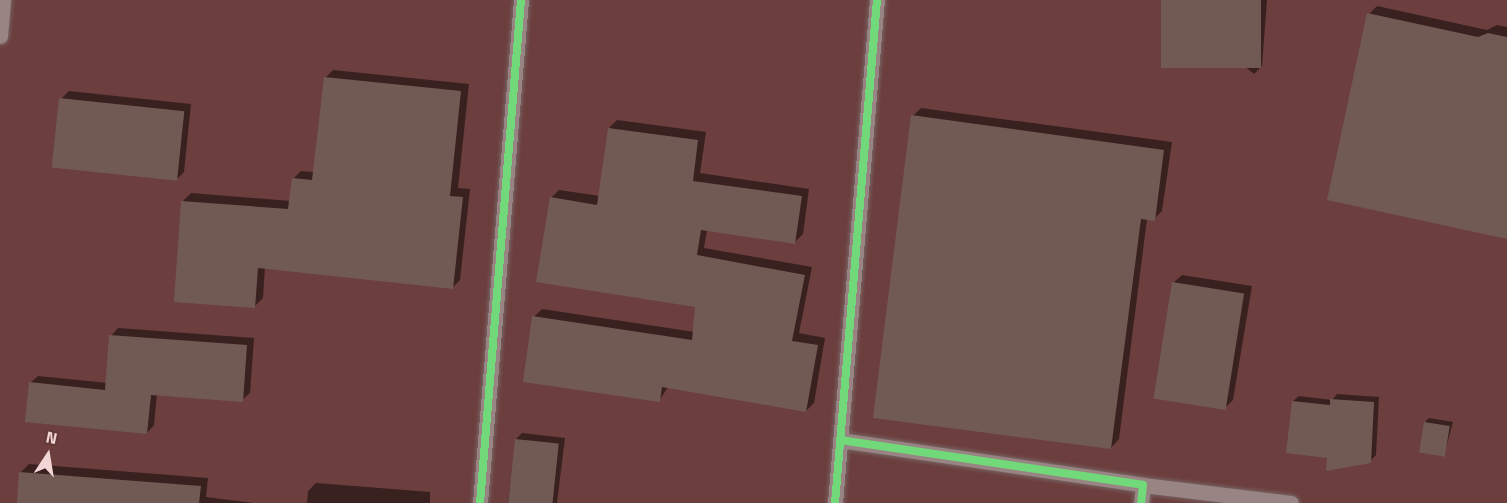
<!DOCTYPE html>
<style>
body{margin:0}
#map{position:relative;width:1507px;height:503px;overflow:hidden;background:#5a4342;font-family:"Titillium Web",sans-serif}
div>[style]{position:absolute}
.built>*{inset:0;background:#6c3e3d;transform-origin:0 0}
.shadow>*{inset:0;background:#0007}
.building>*{inset:0;background:#725a54;transform-origin:0 0}
.roads{filter:drop-shadow(0 0 2px #776363) drop-shadow(0 0 2px #776363)}
.minor>*{height:15px;margin:-7.5px;padding:0 7.5px;transform-origin:7.5px;border-radius:7.5px;background:#978483}
.cycleway>*{height:8px;margin:-4px;padding:0 4px;transform-origin:4px;border-radius:4px;background:#71d979}
span{translate:-50% -50%;white-space:nowrap;text-align:center;line-height:1.15;-webkit-text-stroke:5px #643a38;paint-order:stroke}
.north{position:absolute;left:18px;top:425px;width:60px;height:60px;-webkit-text-stroke:4px #643a38;paint-order:stroke;rotate:12deg;font-size:16px;font-weight:700;line-height:24px;text-align:center;color:#f1d6d5}
.north::after{content:'';display:block;margin:auto;width:21px;height:27px;background:#f1d6d5;clip-path:polygon(50% 0,100% 100%,50% 72%,0 100%)}
</style>
<div id="map">
<div class="built">
<div style="left:0;top:0;width:1507px;height:503px"></div>
</div>
<div class="shadow">
<div style="clip-path:polygon(1163px 0,1267px 0,1262px 66px,1254px 74px)"></div>
<div style="clip-path:polygon(1377px 6px,1487px 30px,1497px 25px,1507px 27px,1507px 238px,1369px 14px)"></div>
<div style="clip-path:polygon(333px 70px,469px 84px,458px 188px,470px 189px,460px 280px,452px 288px,265px 267px,263px 298px,255px 306px,183px 201px,191px 193px,291px 201px,293px 179px,301px 171px,314px 172px,325px 78px)"></div>
<div style="clip-path:polygon(69px 91px,191px 104px,184px 172px,176px 180px,61px 99px)"></div>
<div style="clip-path:polygon(921px 108px,1172px 142px,1162px 211px,1154px 219px,1147px 219px,1119px 439px,1111px 448px,913px 116px)"></div>
<div style="clip-path:polygon(617px 120px,706px 132px,700px 173px,809px 189px,803px 234px,795px 242px,707px 230px,704px 248px,812px 267px,799px 333px,825px 338px,814px 403px,806px 411px,668px 387px,659px 401px,534px 317px,542px 309px,695px 332px,697px 306px,551px 198px,559px 190px,600px 196px,609px 128px)"></div>
<div style="clip-path:polygon(1182px 275px,1252px 286px,1233px 400px,1225px 408px,1173px 283px)"></div>
<div style="clip-path:polygon(118px 328px,254px 338px,250px 393px,242px 400px,157px 394px,154px 425px,147px 433px,30px 383px,38px 376px,108px 383px,111px 336px)"></div>
<div style="clip-path:polygon(1337px 394px,1379px 397px,1376px 455px,1370px 461px,1328px 456px,1293px 401px,1299px 396px,1332px 400px)"></div>
<div style="clip-path:polygon(1429px 418px,1453px 422px,1444px 455px,1425px 422px)"></div>
<div style="clip-path:polygon(522px 433px,565px 438px,557px 503px,508px 503px,516px 439px)"></div>
<div style="clip-path:polygon(29px 464px,208px 478px,206px 497px,254px 503px,19px 503px,21px 472px)"></div>
<div style="clip-path:polygon(316px 483px,430px 492px,430px 503px,307px 503px,308px 491px)"></div>
</div>
<div class="building">
<div style="left:1161px;top:0;width:100px;height:68px"></div>
<div style="clip-path:polygon(1367px 13px,1478px 37px,1488px 33px,1507px 37px,1507px 239px,1327px 200px)"></div>
<div style="clip-path:polygon(324px 77px,461px 91px,450px 196px,463px 197px,453px 289px,258px 268px,255px 308px,174px 302px,181px 201px,288px 209px,292px 178px,312px 180px)"></div>
<div style="left:59px;top:98px;width:126px;height:70px;rotate:6deg"></div>
<div style="clip-path:polygon(911px 115px,1164px 150px,1155px 221px,1141px 219px,1111px 449px,873px 418px)"></div>
<div style="clip-path:polygon(608px 128px,698px 140px,693px 181px,802px 196px,795px 244px,701px 230px,697px 255px,805px 275px,792px 341px,818px 345px,806px 412px,662px 387px,660px 402px,523px 382px,532px 316px,692px 340px,695px 307px,536px 282px,550px 197px,597px 205px)"></div>
<div style="left:1172px;top:282px;width:73px;height:118px;rotate:9deg"></div>
<div style="clip-path:polygon(109px 335px,247px 345px,243px 402px,151px 395px,147px 434px,25px 422px,29px 382px,105px 390px)"></div>
<div style="clip-path:polygon(1330px 399px,1374px 402px,1371px 463px,1326px 471px,1327px 458px,1286px 453px,1292px 401px,1330px 405px)"></div>
<div style="left:1424px;top:422px;width:26px;height:31px;rotate:9deg"></div>
<div style="left:515px;top:439px;width:44px;height:65px;rotate:6deg"></div>
<div style="clip-path:polygon(19px 472px,201px 486px,199px 503px,17px 503px)"></div>
</div>
<div class="roads">
<div class="minor">
<div style="left:0;top:36px;width:36px;rotate:-85deg"></div>
<div style="left:840px;top:440px;width:306px;rotate:8.4deg"></div>
<div style="left:1143px;top:485px;width:18px;rotate:96deg"></div>
<div style="left:1143px;top:485px;width:149px;rotate:6.9deg"></div>
<div style="left:480px;top:503px;width:505px;rotate:-85.34deg"></div>
<div style="left:835px;top:503px;width:505px;rotate:-85.23deg"></div>
</div>
</div>
<div class="cycleway">
<div style="left:840px;top:440px;width:306px;rotate:8.4deg"></div>
<div style="left:1143px;top:485px;width:18px;rotate:96deg"></div>
<div style="left:480px;top:503px;width:505px;rotate:-85.34deg"></div>
<div style="left:835px;top:503px;width:505px;rotate:-85.23deg"></div>
</div>
<div class="north">N</div>
</div>
